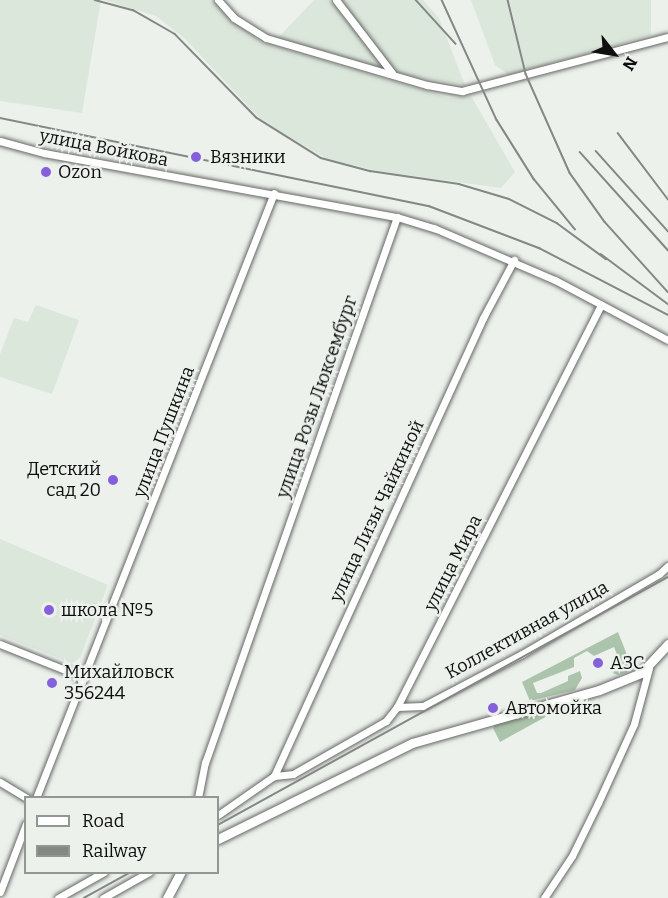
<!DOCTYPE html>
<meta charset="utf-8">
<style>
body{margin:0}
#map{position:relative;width:668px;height:898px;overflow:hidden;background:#ecf1ec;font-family:Bitter,serif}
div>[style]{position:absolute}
.built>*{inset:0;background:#dce7dc}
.green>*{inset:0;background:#acc4ab}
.roads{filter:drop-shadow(0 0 2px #656864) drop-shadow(0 0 2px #656864)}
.street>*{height:7px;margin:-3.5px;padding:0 3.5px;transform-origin:3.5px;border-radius:3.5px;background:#fff}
.secondary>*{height:9px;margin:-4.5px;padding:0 4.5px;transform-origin:4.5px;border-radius:4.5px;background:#fff}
.rail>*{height:1.5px;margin:-0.75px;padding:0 0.75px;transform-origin:0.75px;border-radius:0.75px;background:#848784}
.dots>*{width:16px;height:16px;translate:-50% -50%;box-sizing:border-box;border:3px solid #ecf1ec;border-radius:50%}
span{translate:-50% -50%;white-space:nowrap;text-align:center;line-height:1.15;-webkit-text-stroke:4.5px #ecf1ec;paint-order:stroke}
.street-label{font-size:18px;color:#0e0f0e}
.poi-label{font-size:18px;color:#0e0f0e}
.left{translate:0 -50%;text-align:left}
.right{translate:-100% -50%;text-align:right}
.legend{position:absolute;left:24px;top:796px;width:195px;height:78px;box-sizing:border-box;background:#ecf1ec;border:2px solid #939793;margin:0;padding:8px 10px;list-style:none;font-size:18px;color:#0e0f0e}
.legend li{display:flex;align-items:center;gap:12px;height:30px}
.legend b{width:30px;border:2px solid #939793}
.north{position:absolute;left:584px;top:24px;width:60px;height:60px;-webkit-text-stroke:4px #ecf1ec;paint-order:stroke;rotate:121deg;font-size:16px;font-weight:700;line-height:24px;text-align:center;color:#0e0f0e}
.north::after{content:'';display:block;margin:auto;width:21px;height:27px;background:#0e0f0e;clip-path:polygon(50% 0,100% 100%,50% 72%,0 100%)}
</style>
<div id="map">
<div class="built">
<div style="clip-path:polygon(0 0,101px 0,82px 113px,0 101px)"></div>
<div style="clip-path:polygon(104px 0,214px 0,230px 20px,263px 43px,449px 98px,471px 96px,515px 172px,501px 188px,377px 171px,327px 159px,262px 121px,185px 39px,156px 16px)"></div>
<div style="clip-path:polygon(314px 0,423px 0,439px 18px,465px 85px,415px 77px,278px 38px)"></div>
<div style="clip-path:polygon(471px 0,651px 0,651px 35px,509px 75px,495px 65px)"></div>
<div style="clip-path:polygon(36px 305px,79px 320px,52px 394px,0 377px,0 354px,14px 318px,28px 322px)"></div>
<div style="clip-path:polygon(0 539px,108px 585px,80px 658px,72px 663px,0 635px)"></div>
</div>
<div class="green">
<div style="clip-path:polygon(618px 632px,633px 670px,618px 675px,612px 673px,611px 668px,617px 665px,615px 659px,618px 657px,614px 647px,594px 656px,587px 651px,574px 658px,574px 667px,533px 683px,537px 693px,541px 693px,568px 681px,568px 676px,580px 671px,582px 678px,575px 690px,530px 701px,522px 682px)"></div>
<div style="clip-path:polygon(546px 710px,549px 715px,500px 742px,493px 728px,496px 723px)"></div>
</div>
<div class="roads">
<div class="street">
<div style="left:218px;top:0;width:24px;rotate:48deg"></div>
<div style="left:234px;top:18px;width:38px;rotate:32deg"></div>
<div style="left:266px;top:38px;width:168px;rotate:16.3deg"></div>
<div style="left:427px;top:85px;width:36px;rotate:10deg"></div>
<div style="left:462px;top:91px;width:213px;rotate:-14.7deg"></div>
<div style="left:336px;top:0;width:92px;rotate:52.5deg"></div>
<div style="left:0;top:141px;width:46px;rotate:15.3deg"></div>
<div style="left:44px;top:153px;width:359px;rotate:10.3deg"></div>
<div style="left:397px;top:217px;width:39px;rotate:17deg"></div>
<div style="left:434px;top:228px;width:132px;rotate:23.3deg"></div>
<div style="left:555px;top:280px;width:128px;rotate:28deg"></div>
<div style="left:0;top:644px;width:89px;rotate:21.7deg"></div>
<div style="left:397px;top:707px;width:26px;rotate:-2deg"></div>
<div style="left:423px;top:706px;width:112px;rotate:-27.7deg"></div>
<div style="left:522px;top:654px;width:159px;rotate:-30.3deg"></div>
<div style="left:659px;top:574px;width:12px;rotate:-42deg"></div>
<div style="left:274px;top:776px;width:503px;rotate:-65.47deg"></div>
<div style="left:483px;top:318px;width:66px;rotate:-61.9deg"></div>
<div style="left:0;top:782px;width:31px;rotate:31deg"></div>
<div style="left:36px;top:798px;width:650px;rotate:-68.53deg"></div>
<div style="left:198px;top:798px;width:36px;rotate:-79deg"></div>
<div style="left:205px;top:763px;width:579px;rotate:-70.63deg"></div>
<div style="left:218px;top:815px;width:68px;rotate:-34.9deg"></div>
<div style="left:274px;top:776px;width:19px;rotate:-6deg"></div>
<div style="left:293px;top:774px;width:107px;rotate:-29.7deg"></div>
<div style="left:386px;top:721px;width:18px;rotate:-52deg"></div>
<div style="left:397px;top:707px;width:451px;rotate:-63.1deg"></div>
<div style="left:0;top:892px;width:73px;rotate:-69.1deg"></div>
<div style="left:58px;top:898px;width:53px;rotate:-29.5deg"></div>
<div style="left:103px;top:898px;width:53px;rotate:-29.5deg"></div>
<div style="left:544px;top:898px;width:50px;rotate:-56.3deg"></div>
<div style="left:572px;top:856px;width:59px;rotate:-63.9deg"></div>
<div style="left:598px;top:803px;width:87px;rotate:-65.5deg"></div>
<div style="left:634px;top:724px;width:58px;rotate:-75deg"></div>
</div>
<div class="secondary">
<div style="left:218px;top:839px;width:216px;rotate:-26.3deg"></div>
<div style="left:412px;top:743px;width:194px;rotate:-15.8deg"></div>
<div style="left:599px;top:690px;width:45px;rotate:-22deg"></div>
<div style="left:641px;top:673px;width:40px;rotate:-47deg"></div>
<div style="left:167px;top:898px;width:30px;rotate:-62deg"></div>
</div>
</div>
<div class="rail">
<div style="left:95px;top:0;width:39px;rotate:15deg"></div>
<div style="left:133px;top:10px;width:48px;rotate:29.7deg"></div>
<div style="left:175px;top:34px;width:117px;rotate:45.7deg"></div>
<div style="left:257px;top:118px;width:75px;rotate:32deg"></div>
<div style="left:321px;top:158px;width:51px;rotate:14.9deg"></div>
<div style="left:370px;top:171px;width:90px;rotate:8.3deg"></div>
<div style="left:459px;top:184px;width:52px;rotate:16.7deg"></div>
<div style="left:509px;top:199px;width:54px;rotate:26.6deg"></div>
<div style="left:557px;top:223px;width:61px;rotate:36.3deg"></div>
<div style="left:416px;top:0;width:59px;rotate:47.7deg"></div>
<div style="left:442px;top:0;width:132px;rotate:65.4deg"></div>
<div style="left:497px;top:120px;width:70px;rotate:57.9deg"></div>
<div style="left:534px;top:179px;width:65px;rotate:50.6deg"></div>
<div style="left:508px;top:0;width:76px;rotate:76.3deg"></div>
<div style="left:526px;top:74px;width:108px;rotate:66deg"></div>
<div style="left:570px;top:173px;width:60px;rotate:54.5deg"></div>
<div style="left:605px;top:222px;width:94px;rotate:48deg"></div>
<div style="left:0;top:118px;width:438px;rotate:11.6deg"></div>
<div style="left:429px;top:206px;width:118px;rotate:20.9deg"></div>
<div style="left:539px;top:248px;width:145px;rotate:27.4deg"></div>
<div style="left:618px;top:133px;width:83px;rotate:52.9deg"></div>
<div style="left:596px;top:151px;width:108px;rotate:48deg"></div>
<div style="left:580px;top:152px;width:132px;rotate:48.1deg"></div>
<div style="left:601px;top:254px;width:84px;rotate:36.7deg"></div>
<div style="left:218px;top:825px;width:514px;rotate:-28.86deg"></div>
<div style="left:84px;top:898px;width:54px;rotate:-29deg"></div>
</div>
<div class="dots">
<div style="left:196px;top:157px;background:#8560db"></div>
<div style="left:46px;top:172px;background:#8560db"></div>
<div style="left:113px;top:480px;background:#8560db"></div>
<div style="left:49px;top:610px;background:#8560db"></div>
<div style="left:598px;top:663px;background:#8560db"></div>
<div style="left:52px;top:683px;background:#8560db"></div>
<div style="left:493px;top:708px;background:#8560db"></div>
</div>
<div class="street-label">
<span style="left:104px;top:148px;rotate:11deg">улица Войкова</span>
<span style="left:317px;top:397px;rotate:-71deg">улица Розы Люксембург</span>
<span style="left:164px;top:432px;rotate:-69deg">улица Пушкина</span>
<span style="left:377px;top:511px;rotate:-65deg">улица Лизы Чайкиной</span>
<span style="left:453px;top:563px;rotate:-63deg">улица Мира</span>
<span style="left:527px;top:630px;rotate:-29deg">Коллективная улица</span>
</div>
<div class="poi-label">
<span class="left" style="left:210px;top:157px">Вязники</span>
<span class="left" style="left:58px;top:172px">Ozon</span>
<span class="right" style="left:101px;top:480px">Детский<br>сад 20</span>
<span class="left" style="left:61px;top:610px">школа №5</span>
<span class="left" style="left:610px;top:663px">АЗС</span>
<span class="left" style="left:64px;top:683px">Михайловск<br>356244</span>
<span class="left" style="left:505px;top:708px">Автомойка</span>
</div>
<ul class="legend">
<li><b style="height:8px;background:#fff"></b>Road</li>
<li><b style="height:8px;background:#848784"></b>Railway</li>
</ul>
<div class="north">N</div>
</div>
